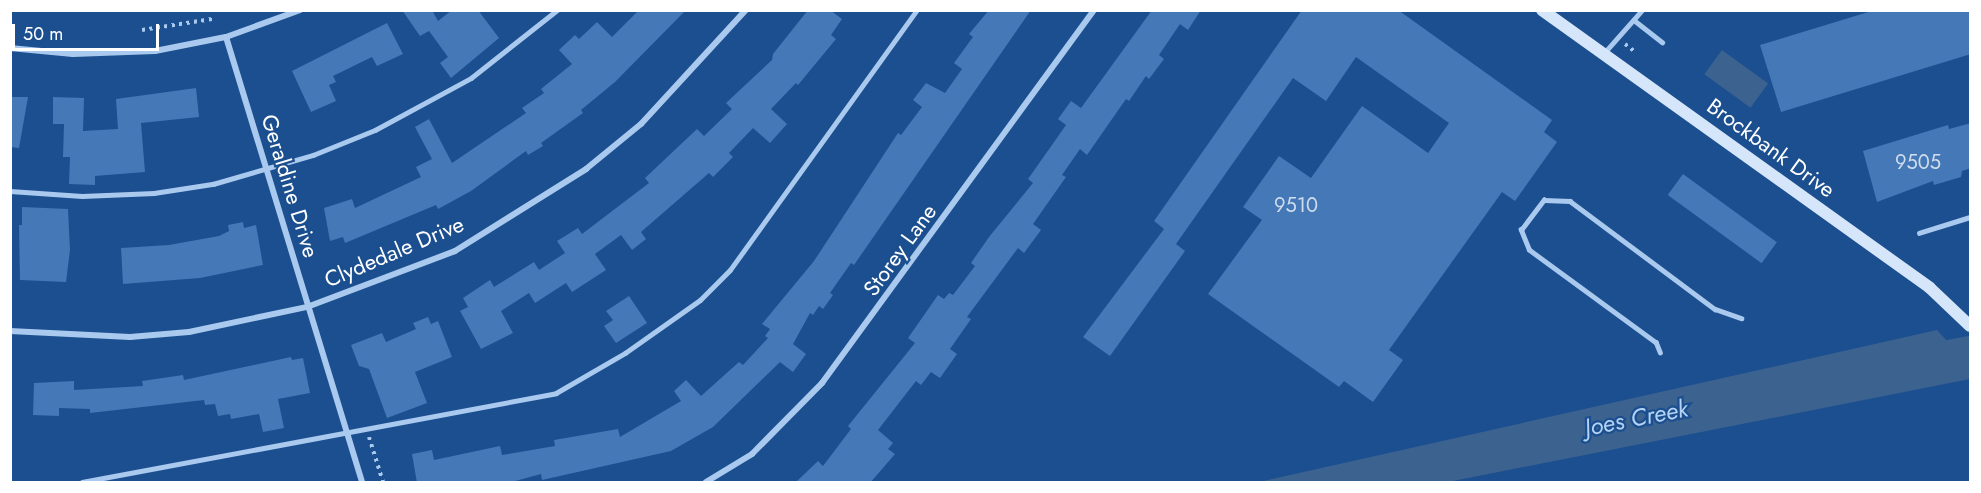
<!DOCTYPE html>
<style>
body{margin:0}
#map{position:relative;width:1981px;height:493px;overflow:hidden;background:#1b4f8f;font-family:Jost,sans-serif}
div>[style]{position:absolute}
.water>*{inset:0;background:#3c6290;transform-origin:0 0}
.river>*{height:36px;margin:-18px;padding:0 18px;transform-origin:18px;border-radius:18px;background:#3c6290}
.building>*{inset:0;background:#4478b7;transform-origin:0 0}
.path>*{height:4px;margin-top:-2px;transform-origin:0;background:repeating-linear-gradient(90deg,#a9c9ee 0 3px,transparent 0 7.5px)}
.lane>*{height:4.5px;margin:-2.25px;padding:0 2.25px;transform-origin:2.25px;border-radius:2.25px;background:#a9c9ee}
.street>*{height:6px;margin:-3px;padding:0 3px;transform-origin:3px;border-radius:3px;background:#a9c9ee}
.secondary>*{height:12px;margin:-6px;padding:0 6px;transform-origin:6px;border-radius:6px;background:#d6e6fa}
span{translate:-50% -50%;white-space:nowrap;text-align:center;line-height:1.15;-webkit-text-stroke:4.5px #1b4f8f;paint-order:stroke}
.number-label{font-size:20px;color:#d0dded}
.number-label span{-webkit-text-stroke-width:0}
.street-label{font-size:22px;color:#fff}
.water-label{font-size:24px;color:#b5d3f5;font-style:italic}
.frame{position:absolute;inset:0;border:12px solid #fff;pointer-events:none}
.scale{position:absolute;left:12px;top:24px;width:147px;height:27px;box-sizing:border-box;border:3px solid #fff;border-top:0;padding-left:8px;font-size:18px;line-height:21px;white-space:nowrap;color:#fff;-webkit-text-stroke:4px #1b4f8f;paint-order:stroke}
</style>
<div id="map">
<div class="water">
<div style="left:1722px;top:50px;width:57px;height:30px;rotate:36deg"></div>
<div style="clip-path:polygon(1937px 330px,1970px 366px,1970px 379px,1448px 482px,1259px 482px)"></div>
</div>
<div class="river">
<div style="left:1912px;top:365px;width:59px;rotate:-10.7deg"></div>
</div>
<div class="building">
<div style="clip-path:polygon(402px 10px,432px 10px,438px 21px,452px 10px,478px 10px,499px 38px,451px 78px,440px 63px,448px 57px,429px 31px,420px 36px)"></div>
<div style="clip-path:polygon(639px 10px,686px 10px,615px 82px,581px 110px,583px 113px,541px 143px,543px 146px,528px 155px,526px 151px,471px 191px,438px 209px,436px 205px,345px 243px,343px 237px,330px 241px,324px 208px,352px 199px,355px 208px,421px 177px,416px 167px,432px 159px,415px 127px,429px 119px,452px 163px,526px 113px,522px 108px,544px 93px,541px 89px,572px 64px,559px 50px,575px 35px,579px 39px,597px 22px,612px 37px)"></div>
<div style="clip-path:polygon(808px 10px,830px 10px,842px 19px,831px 35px,836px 39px,798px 85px,796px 83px,771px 109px,787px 124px,770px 143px,753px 128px,729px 153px,733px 157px,713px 177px,709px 173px,641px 232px,646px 239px,632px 250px,621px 235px,595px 254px,606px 270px,572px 292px,566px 283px,535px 303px,529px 293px,501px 311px,513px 333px,481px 349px,460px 311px,468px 307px,463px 298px,490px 280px,494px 287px,534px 262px,539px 270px,565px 253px,557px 241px,578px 228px,582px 234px,649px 183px,645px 178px,697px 129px,704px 136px,732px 109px,726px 103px,772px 60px,773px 54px)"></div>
<div style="clip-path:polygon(989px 10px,1031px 10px,854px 265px,851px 263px,830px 293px,833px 295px,823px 309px,819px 306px,813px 315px,810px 313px,793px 344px,806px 354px,793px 372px,780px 362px,713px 427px,671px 451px,542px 480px,541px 474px,508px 483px,417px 483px,412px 454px,432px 450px,434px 460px,500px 446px,502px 455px,555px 446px,554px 440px,618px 429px,620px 437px,681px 401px,674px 391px,686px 380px,701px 396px,739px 362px,743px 365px,768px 338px,765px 336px,770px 329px,762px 324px,814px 261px,898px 133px,901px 135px,922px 107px,913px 100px,926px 83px,945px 93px,962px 69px,954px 63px,973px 37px,969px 34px)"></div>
<div style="clip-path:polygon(1152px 10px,1201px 10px,1188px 30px,1180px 24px,1159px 55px,1164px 59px,1149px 79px,1146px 76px,1129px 101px,1126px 99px,1087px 155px,1080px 149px,1062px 175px,1066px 177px,1033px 224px,1041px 230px,1024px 253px,1018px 248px,967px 317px,971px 319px,950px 349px,957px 354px,940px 378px,931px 372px,921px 385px,916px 381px,878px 430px,893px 443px,888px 449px,895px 454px,870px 483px,795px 483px,818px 461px,823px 466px,851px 429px,848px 426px,915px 343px,908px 338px,938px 295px,944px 299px,949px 293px,953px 295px,975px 266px,971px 263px,989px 237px,1033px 183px,1028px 179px,1066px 125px,1058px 119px,1071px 101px,1081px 108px)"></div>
<div style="clip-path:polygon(1302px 10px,1398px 10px,1552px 120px,1544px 132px,1557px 142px,1515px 201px,1502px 192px,1389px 350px,1403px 360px,1373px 402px,1344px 381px,1339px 387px,1208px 294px,1262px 220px,1243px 207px,1279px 156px,1311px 178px,1362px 106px,1428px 153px,1449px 123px,1356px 57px,1326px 101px,1293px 78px,1176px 244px,1185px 251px,1110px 356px,1083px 337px,1164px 229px,1154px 221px)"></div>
<div style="clip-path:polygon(1875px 10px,1971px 10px,1971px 54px,1781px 112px,1760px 45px)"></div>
<div style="clip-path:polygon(387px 23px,403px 54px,377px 66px,372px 57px,333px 76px,336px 82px,329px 85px,336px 101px,311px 112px,292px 71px)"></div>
<div style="clip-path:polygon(196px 88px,199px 117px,141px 123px,145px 172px,95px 176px,95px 185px,69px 184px,70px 157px,63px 157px,64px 124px,53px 124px,53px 97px,84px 98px,83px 131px,118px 129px,116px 99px)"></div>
<div style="clip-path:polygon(10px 97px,28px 97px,19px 148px,10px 147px)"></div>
<div style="clip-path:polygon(1971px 123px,1971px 168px,1962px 171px,1961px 177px,1934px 185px,1933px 181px,1877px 202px,1863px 151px,1948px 125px,1949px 129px)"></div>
<div style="left:1683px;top:174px;width:116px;height:26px;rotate:36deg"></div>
<div style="clip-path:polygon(22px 207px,68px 209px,70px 250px,66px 282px,20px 280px,19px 225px,22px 225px)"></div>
<div style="clip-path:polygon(243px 222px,244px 228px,256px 225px,263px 265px,200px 278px,123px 284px,121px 248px,169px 245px,219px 236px,229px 231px,228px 225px)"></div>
<div style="clip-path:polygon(629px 296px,647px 323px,616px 343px,604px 326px,613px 320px,606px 311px)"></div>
<div style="clip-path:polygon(428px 317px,431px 324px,438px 321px,452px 357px,415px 372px,427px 403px,387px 418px,369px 369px,359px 366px,351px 345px,382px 333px,386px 342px,416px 329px,413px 323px)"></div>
<div style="clip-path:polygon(291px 357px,292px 360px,303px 358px,310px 393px,278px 399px,284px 428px,263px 432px,259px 414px,231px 419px,230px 414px,218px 416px,215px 404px,205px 405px,204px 400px,90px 413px,90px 409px,59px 408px,59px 416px,33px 415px,34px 383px,74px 381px,74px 390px,143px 386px,142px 381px,183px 375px,184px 380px)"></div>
</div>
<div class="path">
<div style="left:142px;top:30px;width:71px;rotate:-8.9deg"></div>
<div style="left:1625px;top:44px;width:11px;rotate:38deg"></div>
<div style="left:369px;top:437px;width:47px;rotate:72.7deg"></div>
</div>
<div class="lane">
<div style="left:1634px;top:20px;width:36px;rotate:38deg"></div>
<div style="left:1605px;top:52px;width:56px;rotate:-48.6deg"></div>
<div style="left:10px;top:191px;width:72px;rotate:4deg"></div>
<div style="left:82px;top:196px;width:72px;rotate:-2.4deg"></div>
<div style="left:154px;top:193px;width:60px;rotate:-8.7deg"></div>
<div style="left:213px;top:184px;width:104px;rotate:-16.2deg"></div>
<div style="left:313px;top:155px;width:67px;rotate:-22deg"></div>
<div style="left:375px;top:130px;width:109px;rotate:-28.4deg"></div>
<div style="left:471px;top:78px;width:110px;rotate:-38.3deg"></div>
<div style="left:1919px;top:233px;width:53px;rotate:-17.4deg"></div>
<div style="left:1660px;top:353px;width:11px;rotate:-112deg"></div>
<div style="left:1656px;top:343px;width:157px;rotate:-143.8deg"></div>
<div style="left:1529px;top:250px;width:22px;rotate:-112deg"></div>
<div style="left:1521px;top:230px;width:38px;rotate:-53deg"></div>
<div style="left:1544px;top:200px;width:26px;rotate:2deg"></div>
<div style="left:1570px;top:201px;width:181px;rotate:36.7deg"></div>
<div style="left:1715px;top:309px;width:28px;rotate:19deg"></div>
<div style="left:82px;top:482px;width:482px;rotate:-10.6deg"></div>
<div style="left:556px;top:393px;width:80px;rotate:-30.1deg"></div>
<div style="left:625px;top:353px;width:92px;rotate:-35.2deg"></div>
<div style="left:700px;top:300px;width:42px;rotate:-45deg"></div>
<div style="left:730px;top:270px;width:320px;rotate:-54.3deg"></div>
</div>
<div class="street">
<div style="left:226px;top:37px;width:465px;rotate:73deg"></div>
<div style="left:10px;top:48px;width:63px;rotate:5.4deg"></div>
<div style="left:73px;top:54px;width:82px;rotate:-2.1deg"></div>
<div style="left:155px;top:51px;width:72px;rotate:-11.2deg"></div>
<div style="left:226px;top:37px;width:79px;rotate:-20deg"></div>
<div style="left:10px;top:331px;width:120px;rotate:2.9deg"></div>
<div style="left:130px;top:337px;width:59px;rotate:-4.8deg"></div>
<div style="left:189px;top:332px;width:121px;rotate:-12deg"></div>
<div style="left:307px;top:307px;width:158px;rotate:-20.7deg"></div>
<div style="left:455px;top:251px;width:155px;rotate:-32deg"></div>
<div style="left:586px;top:169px;width:71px;rotate:-39.3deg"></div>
<div style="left:641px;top:124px;width:155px;rotate:-47.4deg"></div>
<div style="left:706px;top:482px;width:54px;rotate:-31.3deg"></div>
<div style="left:752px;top:454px;width:100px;rotate:-45.4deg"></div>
<div style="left:822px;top:383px;width:462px;rotate:-53.9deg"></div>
</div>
<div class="secondary">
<div style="left:1542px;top:10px;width:477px;rotate:35.6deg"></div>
<div style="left:1930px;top:288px;width:55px;rotate:43.5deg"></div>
</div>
<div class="number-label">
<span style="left:1918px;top:162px">9505</span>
<span style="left:1296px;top:205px">9510</span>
</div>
<div class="street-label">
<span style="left:1771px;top:148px;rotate:36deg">Brockbank Drive</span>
<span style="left:290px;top:186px;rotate:73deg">Geraldine Drive</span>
<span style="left:900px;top:250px;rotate:-54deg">Storey Lane</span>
<span style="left:394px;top:252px;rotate:-23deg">Clydedale Drive</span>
</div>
<div class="water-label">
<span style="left:1636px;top:418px;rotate:-11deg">Joes Creek</span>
</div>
<div class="frame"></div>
<div class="scale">50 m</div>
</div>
